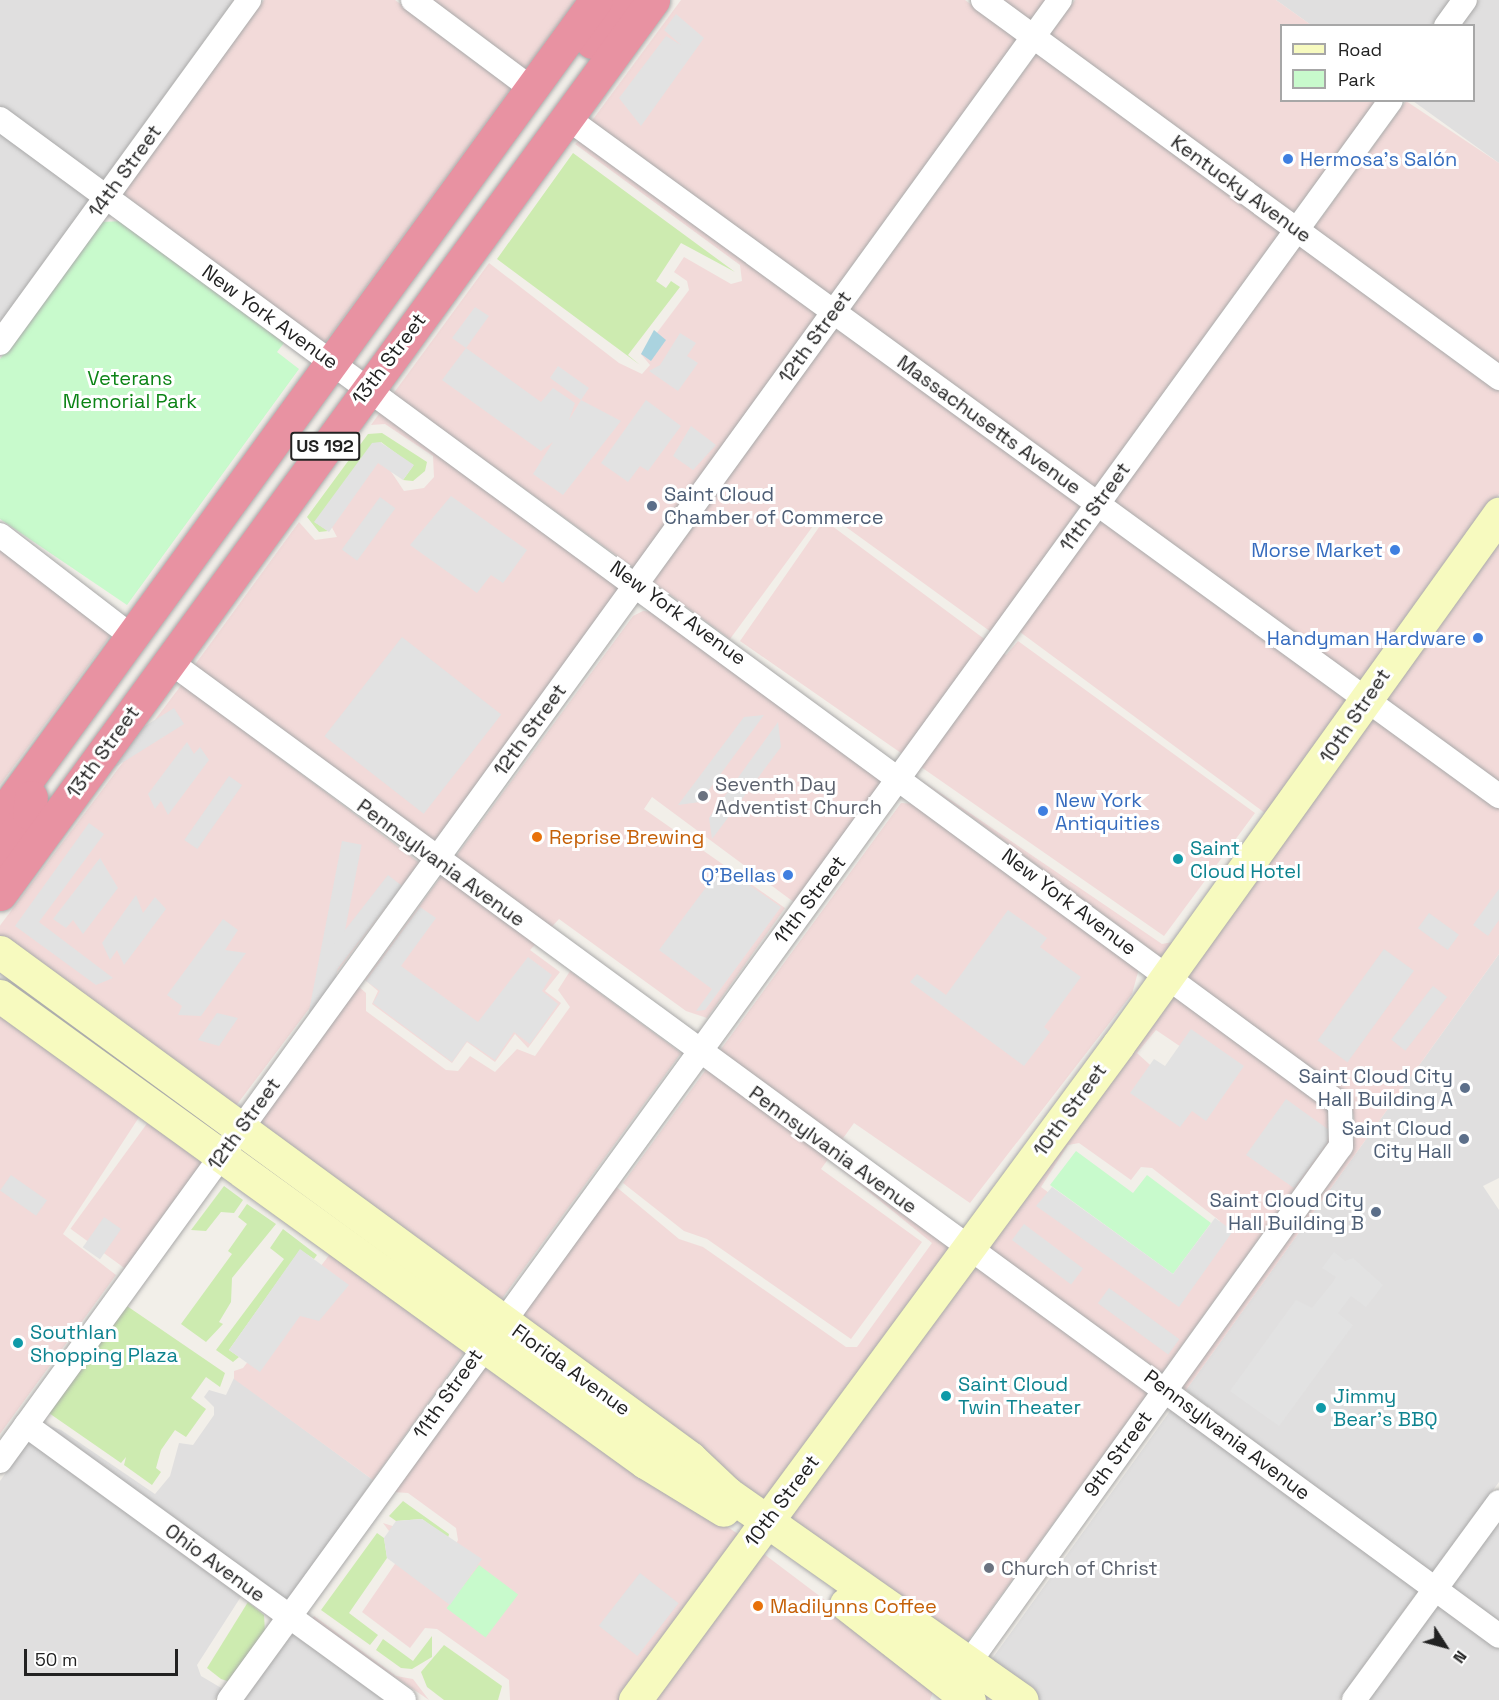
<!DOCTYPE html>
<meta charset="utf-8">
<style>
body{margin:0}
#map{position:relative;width:1499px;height:1700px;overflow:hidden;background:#f2efe9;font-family:"Space Grotesk",sans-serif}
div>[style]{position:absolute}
.residential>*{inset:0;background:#e0dfdf}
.commercial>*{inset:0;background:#f2dad9;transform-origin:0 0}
.grass>*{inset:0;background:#cdebb0}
.park>*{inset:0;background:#c8facc;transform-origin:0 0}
.parking>*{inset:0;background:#e2e2e2;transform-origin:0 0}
.water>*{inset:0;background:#aad3df}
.roads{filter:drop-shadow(0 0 2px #a9a9a9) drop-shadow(0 0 2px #a9a9a9)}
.street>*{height:24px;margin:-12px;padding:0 12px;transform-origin:12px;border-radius:12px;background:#fff}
.secondary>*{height:33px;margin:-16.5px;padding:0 16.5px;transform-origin:16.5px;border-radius:16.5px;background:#f7fabf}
.highway>*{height:33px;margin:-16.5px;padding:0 16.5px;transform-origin:16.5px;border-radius:16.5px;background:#e892a2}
.dots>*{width:16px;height:16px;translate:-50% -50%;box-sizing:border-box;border:3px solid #fff;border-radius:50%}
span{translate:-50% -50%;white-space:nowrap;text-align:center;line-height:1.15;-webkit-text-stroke:6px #fff;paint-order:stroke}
.shield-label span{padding:2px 4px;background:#fff;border:2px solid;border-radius:4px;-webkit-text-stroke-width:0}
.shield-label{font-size:18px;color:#222;font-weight:700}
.shop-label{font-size:20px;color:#366cbe}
.left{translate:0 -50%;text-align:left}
.right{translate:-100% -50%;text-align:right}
.street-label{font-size:20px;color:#222}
.park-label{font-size:20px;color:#0c8416}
.service-label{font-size:20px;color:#4e5e75}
.worship-label{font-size:20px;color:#5b616d}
.food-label{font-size:20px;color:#c56008}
.culture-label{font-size:20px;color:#0d838f}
.legend{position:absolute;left:1280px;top:24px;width:195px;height:78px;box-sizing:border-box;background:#fff;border:2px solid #a7a7a7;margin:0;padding:8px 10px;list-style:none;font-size:18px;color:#222}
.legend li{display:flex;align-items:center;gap:12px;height:30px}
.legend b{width:30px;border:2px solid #a7a7a7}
.north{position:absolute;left:1415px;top:1616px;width:60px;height:60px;-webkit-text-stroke:4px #fff;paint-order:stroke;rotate:126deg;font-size:16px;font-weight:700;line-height:24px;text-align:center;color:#222}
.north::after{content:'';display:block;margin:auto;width:21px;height:27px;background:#222;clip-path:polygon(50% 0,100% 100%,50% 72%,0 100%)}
.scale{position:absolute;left:24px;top:1649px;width:154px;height:27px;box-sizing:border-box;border:3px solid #222;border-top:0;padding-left:8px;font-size:18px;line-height:21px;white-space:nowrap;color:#222;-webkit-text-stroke:4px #fff;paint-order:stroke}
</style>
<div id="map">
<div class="residential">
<div style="clip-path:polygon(0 0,234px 0,103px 180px,0 106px)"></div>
<div style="clip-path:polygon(1276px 0,1450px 0,1431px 26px,1311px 25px)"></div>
<div style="clip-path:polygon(1479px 0,1499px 0,1499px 163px,1413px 101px,1474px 100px,1474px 26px,1460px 25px)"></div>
<div style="clip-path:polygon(0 132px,91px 197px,0 322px)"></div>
<div style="clip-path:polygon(1499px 954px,1499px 1178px,1483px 1186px,1499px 1210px,1499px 1482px,1431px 1574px,1186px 1390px)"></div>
<div style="clip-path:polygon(234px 1378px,373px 1480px,287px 1602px,42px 1423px,61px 1430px,155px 1494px,170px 1476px,179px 1443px,193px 1445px,214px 1415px,214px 1407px,204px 1397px,209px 1390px,226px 1395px)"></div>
<div style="clip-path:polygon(1173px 1407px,1418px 1591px,1339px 1700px,1040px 1700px,989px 1663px)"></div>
<div style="clip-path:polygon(29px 1441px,242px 1595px,197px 1665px,201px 1676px,223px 1689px,214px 1700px,0 1700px,0 1481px)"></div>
<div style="clip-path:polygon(1499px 1522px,1499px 1623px,1450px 1588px)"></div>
<div style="clip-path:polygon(1438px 1605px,1499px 1649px,1499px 1700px,1369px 1700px)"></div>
<div style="clip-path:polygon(293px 1633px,298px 1638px,385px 1700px,244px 1700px)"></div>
</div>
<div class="commercial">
<div style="clip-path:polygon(264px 0,395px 0,512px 87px,324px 344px,123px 194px)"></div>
<div style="clip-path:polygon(430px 0,576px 0,525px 70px)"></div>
<div style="clip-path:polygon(681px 0,965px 0,1017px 39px,830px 296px,591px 122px)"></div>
<div style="clip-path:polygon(1000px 0,1046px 0,1030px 22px)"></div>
<div style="clip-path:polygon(1075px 0,1276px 0,1311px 25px,1282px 26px,1282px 100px,1376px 101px,1293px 214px,1049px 36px)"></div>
<div style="left:1037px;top:53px;width:302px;height:318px;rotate:36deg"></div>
<div style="clip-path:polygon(1406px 101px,1499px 163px,1499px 365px,1313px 229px)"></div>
<div style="clip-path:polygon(580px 140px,818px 313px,634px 568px,393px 394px,489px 263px,619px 363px,642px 374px,650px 365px,641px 354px,689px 290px,687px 281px,674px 272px,684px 257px,731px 284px,742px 281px,740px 265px,575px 144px)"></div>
<div style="clip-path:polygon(1300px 245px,1499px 391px,1499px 494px,1362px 684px,1113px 502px)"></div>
<div style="clip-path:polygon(837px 327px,1081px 505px,991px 632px,824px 511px,730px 639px,653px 582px)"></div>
<div style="clip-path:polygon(381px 411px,621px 585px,432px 845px,194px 666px,299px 522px,315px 540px,337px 537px,328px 520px,378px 452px,404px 491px,424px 488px,434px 477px,433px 456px,385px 424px,371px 425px)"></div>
<div style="clip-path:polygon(1101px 519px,1351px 702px,1165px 960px,917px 777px,1162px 944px,1173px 942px,1265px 813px,1020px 632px)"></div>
<div style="clip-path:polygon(824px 520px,1006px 655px,1018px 641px,1255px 813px,1164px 936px,740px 641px)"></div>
<div style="clip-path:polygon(1499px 534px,1499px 783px,1381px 698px)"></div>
<div style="clip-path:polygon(0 548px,112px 633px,0 785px)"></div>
<div style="clip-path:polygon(643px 611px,656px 612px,885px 783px,795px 903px,652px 797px,644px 809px,785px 908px,707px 1018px,686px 1011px,559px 919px,530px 950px,560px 972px,545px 991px,561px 1003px,528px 1048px,515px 1034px,495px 1062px,467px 1042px,452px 1063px,372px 1004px,378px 991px,365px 980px,633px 616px)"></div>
<div style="left:182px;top:684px;width:297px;height:313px;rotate:37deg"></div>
<div style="clip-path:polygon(1370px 716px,1499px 809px,1499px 954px,1186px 1390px,1182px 1387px,1351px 1153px,1356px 1128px,1351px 1103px,1184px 974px)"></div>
<div style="clip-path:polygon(901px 803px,916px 804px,1135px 962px,1138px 972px,1132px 994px,970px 1203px,854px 1123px,821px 1169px,922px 1242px,851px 1339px,707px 1239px,684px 1231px,623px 1183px)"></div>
<div style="clip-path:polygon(570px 971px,681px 1053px,498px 1304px,258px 1126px,358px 986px,366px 993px,366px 1011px,446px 1070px,458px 1071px,470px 1056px,495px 1072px,517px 1049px,535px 1056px,570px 1007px,558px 990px)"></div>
<div style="clip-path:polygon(evenodd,1171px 992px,1330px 1109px,1330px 1140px,1162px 1373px,986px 1246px,1171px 992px,1156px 1030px,1184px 1049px,1160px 1074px,1137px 1053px,1156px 1030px,1171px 992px,1079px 1143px,1131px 1180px,1141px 1167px,1152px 1168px,1220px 1221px,1171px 1283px,1041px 1187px,1068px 1145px,1079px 1143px)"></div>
<div style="clip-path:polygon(0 1001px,145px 1108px,63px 1234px,116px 1275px,0 1434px)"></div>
<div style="left:151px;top:1118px;width:67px;height:137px;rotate:36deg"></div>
<div style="clip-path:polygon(836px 1165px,954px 1249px,764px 1505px,517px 1318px,614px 1185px,679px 1239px,703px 1247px,846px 1347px,857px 1347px,932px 1243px)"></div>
<div style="clip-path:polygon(330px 1254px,467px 1348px,373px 1480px,234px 1379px,234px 1371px,243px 1368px)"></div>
<div style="left:973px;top:1263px;width:218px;height:317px;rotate:36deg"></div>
<div style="clip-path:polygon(486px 1362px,741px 1536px,620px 1700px,510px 1700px,509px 1680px,437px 1629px,425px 1628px,410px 1648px,362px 1612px,397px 1561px,392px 1535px,383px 1523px,455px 1546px,458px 1540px,456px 1528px,408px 1493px,394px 1492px)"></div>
<div style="clip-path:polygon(760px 1551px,936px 1684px,930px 1700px,650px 1700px)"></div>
<div style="clip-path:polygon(314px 1616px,396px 1676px,413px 1679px,429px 1700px,311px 1620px)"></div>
</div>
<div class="grass">
<div style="clip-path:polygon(573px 153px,735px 272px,681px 243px,656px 281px,666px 288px,671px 281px,680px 287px,628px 355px,640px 365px,497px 259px)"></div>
<div style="clip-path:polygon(382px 433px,427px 462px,425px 471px,413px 481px,403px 480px,413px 466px,381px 442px,315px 522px,328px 531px,319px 532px,307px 517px,368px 434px)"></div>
<div style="clip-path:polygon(224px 1186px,243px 1200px,234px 1213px,221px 1212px,206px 1231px,191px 1230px)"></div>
<div style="clip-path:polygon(247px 1204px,276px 1224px,232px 1278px,231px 1302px,219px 1322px,223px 1324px,206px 1342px,181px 1324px,232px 1254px,228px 1251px,247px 1224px,238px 1217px)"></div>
<div style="clip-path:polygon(283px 1229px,317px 1255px,314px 1259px,300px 1250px,229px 1350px,239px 1357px,233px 1362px,216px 1350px,284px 1259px,270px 1248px)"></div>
<div style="clip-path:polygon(124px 1304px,225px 1373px,220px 1387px,206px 1377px,191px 1398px,206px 1409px,186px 1437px,175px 1430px,161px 1450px,156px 1468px,161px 1472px,152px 1485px,124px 1465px,126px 1457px,121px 1463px,46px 1411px)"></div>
<div style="clip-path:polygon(403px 1501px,449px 1534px,448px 1538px,422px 1519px,396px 1521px,389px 1516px)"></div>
<div style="clip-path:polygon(377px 1533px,384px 1538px,387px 1558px,349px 1613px,378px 1635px,370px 1645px,321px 1610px)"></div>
<div style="clip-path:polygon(248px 1602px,264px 1615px,265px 1632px,230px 1682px,221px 1679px,207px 1668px)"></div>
<div style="clip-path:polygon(432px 1636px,432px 1657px,412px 1669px,401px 1668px,376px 1650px,383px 1639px,413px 1661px)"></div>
<div style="clip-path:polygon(444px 1645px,502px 1686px,498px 1700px,444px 1700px,427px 1687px,421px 1672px)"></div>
</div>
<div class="park">
<div style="clip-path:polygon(123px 221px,284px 343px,277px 352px,299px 369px,127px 605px,0 519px,0 359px,92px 231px,101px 222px)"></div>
<div style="clip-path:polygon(1076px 1151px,1133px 1193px,1147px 1175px,1211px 1223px,1173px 1274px,1050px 1185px)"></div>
<div style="left:479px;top:1565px;width:49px;height:54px;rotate:37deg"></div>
</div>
<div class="parking">
<div style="clip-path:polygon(676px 14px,704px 38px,641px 126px,619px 98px,666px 36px,681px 45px,664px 30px)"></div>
<div style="clip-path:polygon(475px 307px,489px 316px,466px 348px,541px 402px,553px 388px,575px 403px,569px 420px,581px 400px,550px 378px,558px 366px,589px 388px,581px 400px,621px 421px,563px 495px,533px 474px,553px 442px,541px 451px,442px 380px,466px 348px,452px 338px)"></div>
<div style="clip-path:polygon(680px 333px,696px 343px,687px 356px,698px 363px,678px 391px,649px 371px,660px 365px)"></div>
<div style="clip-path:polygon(646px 400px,681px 426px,648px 471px,640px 466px,628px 482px,601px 463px)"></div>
<div style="clip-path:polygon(691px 426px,716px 445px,693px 470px,673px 456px)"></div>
<div style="clip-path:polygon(380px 442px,414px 465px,403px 480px,378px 463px,329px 532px,314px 522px,372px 443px)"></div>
<div style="clip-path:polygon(451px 496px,527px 550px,503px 583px,491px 575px,477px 593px,410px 545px)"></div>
<div style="left:380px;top:497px;width:19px;height:65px;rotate:36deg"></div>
<div style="left:402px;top:637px;width:126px;height:126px;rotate:38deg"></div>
<div style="left:174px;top:708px;width:19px;height:107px;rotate:58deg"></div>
<div style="clip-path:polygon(764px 715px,700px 802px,678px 805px,744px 717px)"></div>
<div style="clip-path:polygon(778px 722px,781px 747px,712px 839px,709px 818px)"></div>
<div style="clip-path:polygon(187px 742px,194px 754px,200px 747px,209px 760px,168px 815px,161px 801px,155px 809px,148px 794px)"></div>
<div style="left:229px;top:776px;width:16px;height:78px;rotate:35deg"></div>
<div style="clip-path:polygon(89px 823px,104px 834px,39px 922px,113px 978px,96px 985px,15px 926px)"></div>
<div style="left:342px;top:841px;width:20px;height:194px;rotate:11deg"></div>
<div style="clip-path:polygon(100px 858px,118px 888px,83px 934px,73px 920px,66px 928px,53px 919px)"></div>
<div style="clip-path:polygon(722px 866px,781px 907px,705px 1010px,696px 1011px,712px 989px,659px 950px)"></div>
<div style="left:388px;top:875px;width:18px;height:106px;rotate:38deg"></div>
<div style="clip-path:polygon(1499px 889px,1499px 920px,1488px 936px,1473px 925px)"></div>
<div style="clip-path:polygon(136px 895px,143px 913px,155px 897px,166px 909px,124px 965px,117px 950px,110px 960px,102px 943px)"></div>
<div style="clip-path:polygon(420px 907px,436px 918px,401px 966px,478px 1022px,528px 957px,552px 975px,542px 991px,558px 1004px,530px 1044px,514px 1032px,495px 1060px,467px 1041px,452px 1062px,373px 1003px,380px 991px,366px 981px)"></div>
<div style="clip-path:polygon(1008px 910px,1047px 938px,1040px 947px,1081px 977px,1044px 1027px,1050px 1032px,1024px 1066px,910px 982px,917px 974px,946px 995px)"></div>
<div style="left:1429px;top:913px;width:37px;height:19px;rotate:36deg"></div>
<div style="clip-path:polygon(223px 919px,238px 930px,225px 950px,246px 953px,201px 1016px,178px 1015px,182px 1006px,167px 995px)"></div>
<div style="left:1384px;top:949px;width:37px;height:113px;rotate:36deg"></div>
<div style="left:1433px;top:986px;width:18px;height:68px;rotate:38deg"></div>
<div style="clip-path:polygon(217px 1013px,238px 1018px,219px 1046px,198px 1040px)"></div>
<div style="clip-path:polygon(1191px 1029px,1244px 1066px,1206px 1121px,1192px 1111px,1180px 1127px,1130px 1093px,1154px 1059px,1165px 1066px)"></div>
<div style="clip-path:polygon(1286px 1099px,1329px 1130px,1327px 1143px,1294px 1188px,1246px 1155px)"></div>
<div style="left:11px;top:1175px;width:44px;height:19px;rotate:35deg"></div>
<div style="clip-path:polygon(1052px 1187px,1173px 1274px,1215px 1218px,1233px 1231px,1179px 1307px,1036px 1206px)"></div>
<div style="left:104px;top:1217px;width:21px;height:37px;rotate:35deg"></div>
<div style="left:1024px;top:1224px;width:74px;height:20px;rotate:37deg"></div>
<div style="clip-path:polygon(300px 1249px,349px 1285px,319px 1321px,300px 1316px,260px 1372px,229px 1350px)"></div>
<div style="clip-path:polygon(1334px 1252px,1345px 1261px,1353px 1258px,1383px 1285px,1366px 1307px,1351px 1296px,1338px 1313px,1353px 1325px,1279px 1426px,1230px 1391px,1296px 1300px,1312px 1308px,1333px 1282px,1336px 1277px,1322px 1268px)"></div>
<div style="left:1109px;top:1288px;width:87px;height:19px;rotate:36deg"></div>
<div style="clip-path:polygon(422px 1519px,482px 1559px,450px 1605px,387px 1558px,384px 1538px,396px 1521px)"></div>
<div style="left:640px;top:1573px;width:49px;height:67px;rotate:38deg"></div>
</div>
<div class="water">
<div style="clip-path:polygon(654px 330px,666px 340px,651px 361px,641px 354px)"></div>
</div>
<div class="roads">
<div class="street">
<div style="left:413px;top:0;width:149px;rotate:36.8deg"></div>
<div style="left:983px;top:0;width:640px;rotate:36.22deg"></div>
<div style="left:1446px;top:26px;width:32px;rotate:-54deg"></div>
<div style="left:566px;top:117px;width:1154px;rotate:36.05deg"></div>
<div style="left:0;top:119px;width:1663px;rotate:36.32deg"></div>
<div style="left:1340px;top:1104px;width:42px;rotate:88.6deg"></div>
<div style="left:1341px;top:1146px;width:652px;rotate:125.76deg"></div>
<div style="left:0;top:343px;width:424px;rotate:-54deg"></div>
<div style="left:0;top:535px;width:165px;rotate:37.6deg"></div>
<div style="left:169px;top:661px;width:1649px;rotate:36.24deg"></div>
<div style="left:26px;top:1425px;width:467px;rotate:36deg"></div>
<div style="left:0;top:1461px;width:1805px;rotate:-54.04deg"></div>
<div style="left:229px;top:1700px;width:1977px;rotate:-54.01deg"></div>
<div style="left:1354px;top:1700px;width:245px;rotate:-53.8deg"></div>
</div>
<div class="secondary">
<div style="left:0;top:952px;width:856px;rotate:36.25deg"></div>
<div style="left:690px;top:1458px;width:51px;rotate:43.4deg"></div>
<div style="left:727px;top:1493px;width:360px;rotate:35.1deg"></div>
<div style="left:0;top:996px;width:796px;rotate:35.85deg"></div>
<div style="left:645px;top:1462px;width:92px;rotate:31.3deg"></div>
<div style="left:846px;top:1604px;width:156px;rotate:38deg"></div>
<div style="left:635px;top:1700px;width:814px;rotate:-53.59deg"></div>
<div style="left:1118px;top:1045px;width:654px;rotate:-54.34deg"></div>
</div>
<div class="highway">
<div style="left:592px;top:42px;width:52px;rotate:-53.6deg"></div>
<div style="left:0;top:817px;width:1011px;rotate:-53.89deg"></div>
<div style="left:0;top:854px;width:50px;rotate:-54.7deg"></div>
<div style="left:29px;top:813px;width:16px;rotate:-83deg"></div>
<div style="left:0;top:894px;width:1107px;rotate:-53.85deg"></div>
</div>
</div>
<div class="dots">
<div style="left:1288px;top:159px;background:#3f7fe0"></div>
<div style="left:652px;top:506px;background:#5c6f8a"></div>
<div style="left:1395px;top:550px;background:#3f7fe0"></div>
<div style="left:1478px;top:638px;background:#3f7fe0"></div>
<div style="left:703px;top:796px;background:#6b7280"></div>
<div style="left:1043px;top:811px;background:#3f7fe0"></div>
<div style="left:537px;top:837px;background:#e8710a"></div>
<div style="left:1178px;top:859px;background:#0f9aa8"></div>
<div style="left:788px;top:875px;background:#3f7fe0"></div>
<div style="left:1465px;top:1088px;background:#5c6f8a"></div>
<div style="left:1464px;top:1139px;background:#5c6f8a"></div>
<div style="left:1376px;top:1212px;background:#5c6f8a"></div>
<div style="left:18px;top:1343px;background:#0f9aa8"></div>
<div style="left:946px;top:1396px;background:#0f9aa8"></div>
<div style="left:1321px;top:1408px;background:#0f9aa8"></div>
<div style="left:989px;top:1568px;background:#6b7280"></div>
<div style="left:758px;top:1606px;background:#e8710a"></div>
</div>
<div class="shield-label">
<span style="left:325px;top:446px">US 192</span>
</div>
<div class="shop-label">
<span class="left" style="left:1300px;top:159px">Hermosa's Salón</span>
<span class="right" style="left:1383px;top:550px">Morse Market</span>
<span class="right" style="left:1466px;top:638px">Handyman Hardware</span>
<span class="left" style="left:1055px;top:812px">New York<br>Antiquities</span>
<span class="right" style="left:776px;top:875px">Q'Bellas</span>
</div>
<div class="street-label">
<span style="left:125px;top:171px;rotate:-54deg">14th Street</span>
<span style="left:1241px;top:189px;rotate:36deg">Kentucky Avenue</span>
<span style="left:270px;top:317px;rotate:36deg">New York Avenue</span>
<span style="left:815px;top:337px;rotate:-54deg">12th Street</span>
<span style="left:389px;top:359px;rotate:-53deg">13th Street</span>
<span style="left:989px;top:425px;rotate:36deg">Massachusetts Avenue</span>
<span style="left:1095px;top:507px;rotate:-54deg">11th Street</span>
<span style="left:678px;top:613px;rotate:36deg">New York Avenue</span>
<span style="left:1355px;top:716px;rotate:-56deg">10th Street</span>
<span style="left:530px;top:730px;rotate:-54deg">12th Street</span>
<span style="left:103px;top:752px;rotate:-54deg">13th Street</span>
<span style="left:441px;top:863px;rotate:36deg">Pennsylvania Avenue</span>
<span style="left:810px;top:900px;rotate:-53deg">11th Street</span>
<span style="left:1069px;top:902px;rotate:37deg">New York Avenue</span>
<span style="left:1070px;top:1110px;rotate:-54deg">10th Street</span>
<span style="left:244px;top:1124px;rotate:-54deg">12th Street</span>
<span style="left:833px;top:1150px;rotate:36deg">Pennsylvania Avenue</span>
<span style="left:571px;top:1370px;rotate:36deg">Florida Avenue</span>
<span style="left:448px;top:1394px;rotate:-55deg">11th Street</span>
<span style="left:1227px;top:1435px;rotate:37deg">Pennsylvania Avenue</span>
<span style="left:1118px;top:1454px;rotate:-54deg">9th Street</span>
<span style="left:782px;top:1501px;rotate:-53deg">10th Street</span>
<span style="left:215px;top:1563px;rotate:36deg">Ohio Avenue</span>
</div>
<div class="park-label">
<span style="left:130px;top:390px">Veterans<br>Memorial Park</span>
</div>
<div class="service-label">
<span class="left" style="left:664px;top:506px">Saint Cloud<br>Chamber of Commerce</span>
<span class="right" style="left:1453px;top:1088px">Saint Cloud City<br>Hall Building A</span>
<span class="right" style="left:1452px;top:1140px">Saint Cloud<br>City Hall</span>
<span class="right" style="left:1364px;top:1212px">Saint Cloud City<br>Hall Building B</span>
</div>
<div class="worship-label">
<span class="left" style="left:715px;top:796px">Seventh Day<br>Adventist Church</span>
<span class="left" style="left:1001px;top:1568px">Church of Christ</span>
</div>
<div class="food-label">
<span class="left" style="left:549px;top:837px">Reprise Brewing</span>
<span class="left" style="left:770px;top:1606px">Madilynns Coffee</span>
</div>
<div class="culture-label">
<span class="left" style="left:1190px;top:860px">Saint<br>Cloud Hotel</span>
<span class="left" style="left:30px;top:1344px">Southlan<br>Shopping Plaza</span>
<span class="left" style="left:958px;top:1396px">Saint Cloud<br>Twin Theater</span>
<span class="left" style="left:1333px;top:1408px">Jimmy<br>Bear's BBQ</span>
</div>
<ul class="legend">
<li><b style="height:8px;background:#f7fabf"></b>Road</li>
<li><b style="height:16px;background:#c8facc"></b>Park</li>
</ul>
<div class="north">N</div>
<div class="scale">50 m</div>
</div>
